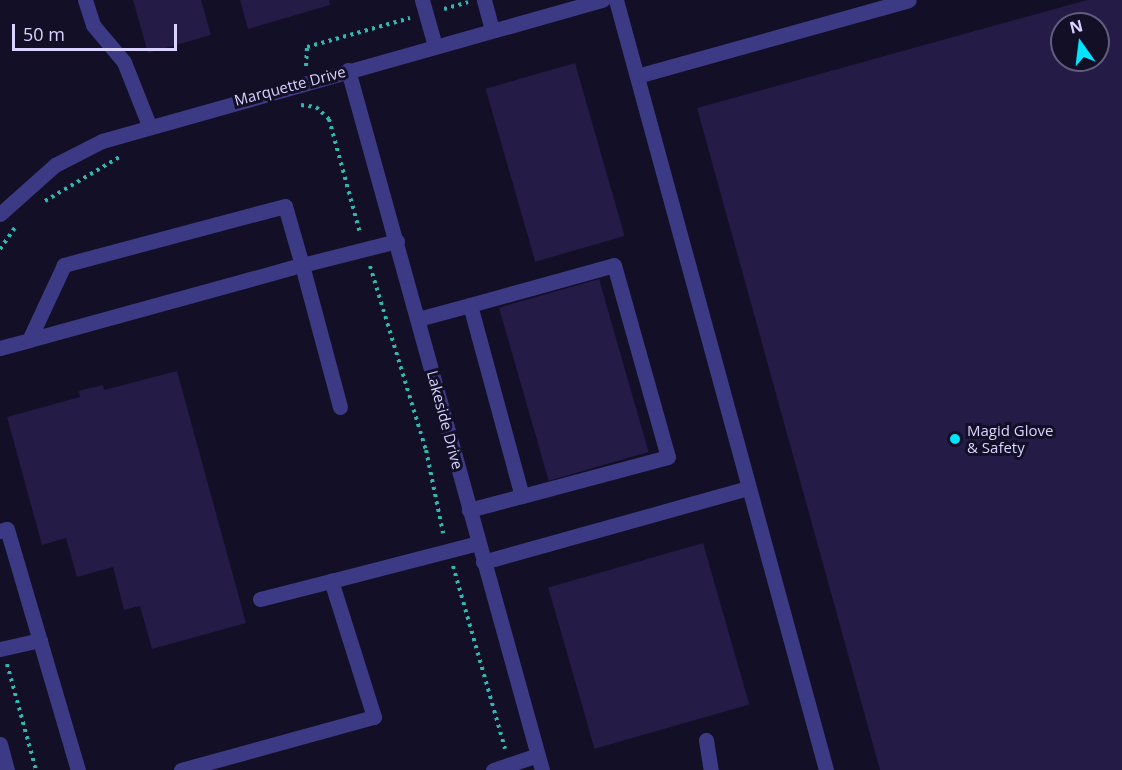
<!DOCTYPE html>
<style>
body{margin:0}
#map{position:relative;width:1122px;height:770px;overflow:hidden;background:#130f26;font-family:"Open Sans",sans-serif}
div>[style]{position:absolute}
.building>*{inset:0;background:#241b47;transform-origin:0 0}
.path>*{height:4px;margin-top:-2px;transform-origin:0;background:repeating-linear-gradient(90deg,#2fb8b0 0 3px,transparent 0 7.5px)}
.minor>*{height:15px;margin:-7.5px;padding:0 7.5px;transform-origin:7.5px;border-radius:7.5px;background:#3d3a85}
.dots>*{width:16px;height:16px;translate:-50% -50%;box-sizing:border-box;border:3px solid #130f26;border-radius:50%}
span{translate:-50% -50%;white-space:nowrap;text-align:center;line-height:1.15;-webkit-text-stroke:6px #130f26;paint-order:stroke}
.street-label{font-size:15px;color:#d9d4ff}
.poi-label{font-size:15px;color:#d9d4ff}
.left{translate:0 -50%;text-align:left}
.north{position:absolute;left:1050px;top:12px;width:60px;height:60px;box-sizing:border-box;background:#130f26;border:2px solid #625e7d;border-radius:50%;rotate:346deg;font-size:16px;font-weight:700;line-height:24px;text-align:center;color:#d9d4ff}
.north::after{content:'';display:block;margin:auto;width:21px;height:27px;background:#00e5ff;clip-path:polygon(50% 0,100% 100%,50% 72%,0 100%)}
.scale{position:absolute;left:12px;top:24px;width:165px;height:27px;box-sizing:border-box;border:3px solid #d9d4ff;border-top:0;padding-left:8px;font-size:18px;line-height:21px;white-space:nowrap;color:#d9d4ff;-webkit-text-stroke:4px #130f26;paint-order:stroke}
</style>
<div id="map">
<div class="building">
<div style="clip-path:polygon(133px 0,201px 0,211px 35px,148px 53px)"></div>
<div style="clip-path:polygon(240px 0,329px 0,330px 5px,248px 29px)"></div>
<div style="clip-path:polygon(evenodd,1087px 0,1122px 0,1122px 770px,880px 770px,697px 108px,1087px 0,1062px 24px,1098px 24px,1098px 60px,1062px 60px,1062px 24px)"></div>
<div style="left:575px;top:63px;width:180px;height:93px;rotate:74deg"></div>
<div style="left:599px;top:279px;width:180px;height:104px;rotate:74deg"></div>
<div style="clip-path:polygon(177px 371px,246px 623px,152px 649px,140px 606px,124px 610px,113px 567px,77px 577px,66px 538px,42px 545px,7px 417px,80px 397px,79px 391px,103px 385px,104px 390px)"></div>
<div style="left:703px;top:543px;width:168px;height:161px;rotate:74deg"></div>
</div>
<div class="path">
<div style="left:444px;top:9px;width:25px;rotate:-16deg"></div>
<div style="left:306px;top:66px;width:19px;rotate:-87deg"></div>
<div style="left:307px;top:47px;width:107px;rotate:-15.7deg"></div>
<div style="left:301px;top:105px;width:15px;rotate:8deg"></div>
<div style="left:316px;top:107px;width:18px;rotate:43deg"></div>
<div style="left:329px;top:119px;width:118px;rotate:74.8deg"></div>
<div style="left:45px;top:201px;width:88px;rotate:-30.6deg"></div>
<div style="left:0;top:249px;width:29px;rotate:-55deg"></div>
<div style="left:370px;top:266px;width:192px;rotate:73.1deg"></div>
<div style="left:426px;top:450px;width:85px;rotate:78.4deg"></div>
<div style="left:453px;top:566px;width:190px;rotate:74.1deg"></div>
<div style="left:7px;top:664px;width:110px;rotate:74.7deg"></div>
</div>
<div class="minor">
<div style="left:85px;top:0;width:26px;rotate:72deg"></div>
<div style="left:93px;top:25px;width:48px;rotate:50deg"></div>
<div style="left:124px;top:62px;width:68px;rotate:68.4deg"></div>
<div style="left:422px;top:0;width:48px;rotate:74.2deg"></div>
<div style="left:484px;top:0;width:31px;rotate:75deg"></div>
<div style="left:616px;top:0;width:798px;rotate:74.74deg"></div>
<div style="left:348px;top:70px;width:726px;rotate:74.51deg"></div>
<div style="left:637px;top:76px;width:282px;rotate:-15.6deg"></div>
<div style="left:0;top:214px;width:74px;rotate:-41.7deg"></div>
<div style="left:55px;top:165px;width:53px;rotate:-27.1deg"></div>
<div style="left:102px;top:141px;width:520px;rotate:-15.75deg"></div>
<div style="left:470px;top:305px;width:149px;rotate:-15.5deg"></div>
<div style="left:614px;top:265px;width:199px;rotate:74.3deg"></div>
<div style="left:668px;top:457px;width:151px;rotate:165deg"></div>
<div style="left:418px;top:319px;width:54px;rotate:-15.1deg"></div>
<div style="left:470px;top:305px;width:198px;rotate:74.8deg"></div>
<div style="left:522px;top:496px;width:55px;rotate:165.2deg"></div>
<div style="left:0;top:348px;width:30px;rotate:-15deg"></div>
<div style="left:29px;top:340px;width:283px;rotate:-15.4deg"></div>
<div style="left:302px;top:265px;width:61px;rotate:-106.1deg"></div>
<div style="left:285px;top:206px;width:229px;rotate:165.1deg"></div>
<div style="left:64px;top:265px;width:83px;rotate:115deg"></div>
<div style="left:340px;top:407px;width:147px;rotate:-105deg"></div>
<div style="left:302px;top:265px;width:98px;rotate:-14.2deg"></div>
<div style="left:0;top:531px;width:7px;rotate:-16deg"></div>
<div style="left:7px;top:529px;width:251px;rotate:73.6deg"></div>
<div style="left:483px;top:562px;width:275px;rotate:-15.6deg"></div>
<div style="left:260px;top:599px;width:73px;rotate:-14.2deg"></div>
<div style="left:0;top:649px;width:41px;rotate:-12.7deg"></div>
<div style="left:706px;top:740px;width:30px;rotate:81deg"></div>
<div style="left:0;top:744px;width:27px;rotate:75deg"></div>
<div style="left:181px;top:770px;width:200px;rotate:-15.4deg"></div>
<div style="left:374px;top:717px;width:143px;rotate:-107.5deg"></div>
<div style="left:331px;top:581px;width:152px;rotate:-14.5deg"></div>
<div style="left:493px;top:770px;width:47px;rotate:-18.4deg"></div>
</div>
<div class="dots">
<div style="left:955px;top:439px;background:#00e5ff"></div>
</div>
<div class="street-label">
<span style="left:290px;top:86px;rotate:-15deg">Marquette Drive</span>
<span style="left:445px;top:420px;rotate:75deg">Lakeside Drive</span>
</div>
<div class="poi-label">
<span class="left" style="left:967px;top:439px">Magid Glove<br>&amp; Safety</span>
</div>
<div class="north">N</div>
<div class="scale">50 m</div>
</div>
